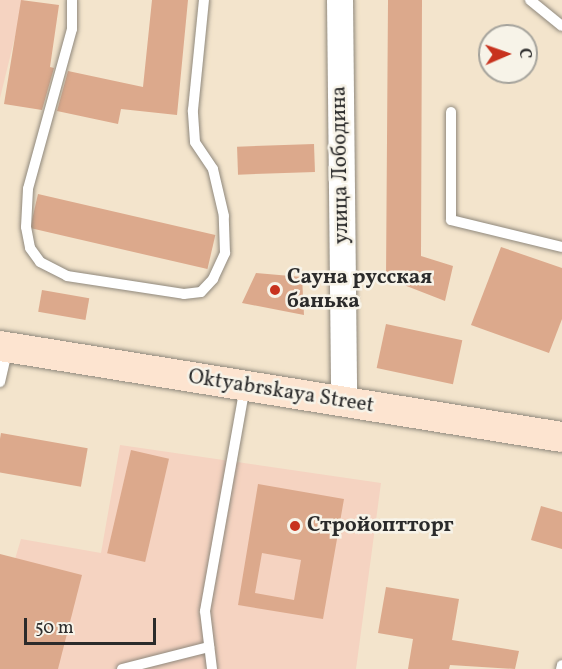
<!DOCTYPE html>
<meta charset="utf-8">
<style>
body{margin:0}
#map{position:relative;width:562px;height:669px;overflow:hidden;background:#f3e4cc;font-family:Vollkorn,serif}
div>[style]{position:absolute}
.built>*{inset:0;background:#f5d3c1}
.building>*{inset:0;background:#dca98c;transform-origin:0 0}
.roads{filter:drop-shadow(0 0 2px #8f887c) drop-shadow(0 0 2px #8f887c)}
.service>*{height:10px;margin:-5px;padding:0 5px;transform-origin:5px;border-radius:5px;background:#fff}
.tertiary>*{height:26px;margin:-13px;padding:0 13px;transform-origin:13px;border-radius:13px;background:#fff}
.secondary>*{height:30px;margin:-15px;padding:0 15px;transform-origin:15px;border-radius:15px;background:#fde4d0}
.dots>*{width:16px;height:16px;translate:-50% -50%;box-sizing:border-box;border:3px solid #f7f3e8;border-radius:50%}
span{translate:-50% -50%;white-space:nowrap;text-align:center;line-height:1.15;-webkit-text-stroke:5px #f7f3e8;paint-order:stroke}
.street-label{font-size:21px;color:#2b2b2b}
.poi-label{font-size:21px;color:#2b2b2b;font-weight:700}
.left{translate:0 -50%;text-align:left}
.north{position:absolute;left:478px;top:24px;width:60px;height:60px;box-sizing:border-box;background:#f7f3e8;border:2px solid #a5a39c;border-radius:50%;rotate:88deg;font-size:16px;font-weight:700;line-height:24px;text-align:center;color:#2b2b2b}
.north::after{content:'';display:block;margin:auto;width:21px;height:27px;background:#c8321e;clip-path:polygon(50% 0,100% 100%,50% 72%,0 100%)}
.scale{position:absolute;left:24px;top:618px;width:132px;height:27px;box-sizing:border-box;border:3px solid #2b2b2b;border-top:0;padding-left:8px;font-size:18px;line-height:21px;white-space:nowrap;color:#2b2b2b;-webkit-text-stroke:4px #f7f3e8;paint-order:stroke}
</style>
<div id="map">
<div class="built">
<div style="clip-path:polygon(0 0,24px 0,0 98px)"></div>
<div style="clip-path:polygon(120px 445px,381px 483px,356px 669px,0 669px,0 609px,21px 539px,101px 553px)"></div>
</div>
<div class="building">
<div style="clip-path:polygon(21px 0,59px 5px,50px 67px,54px 68px,42px 110px,4px 104px)"></div>
<div style="clip-path:polygon(152px 0,188px 0,177px 115px,121px 109px,118px 124px,57px 111px,68px 71px,143px 87px)"></div>
<div style="clip-path:polygon(388px 0,422px 0,421px 256px,453px 266px,445px 301px,386px 278px)"></div>
<div style="left:314px;top:144px;width:28px;height:77px;rotate:88deg"></div>
<div style="left:38px;top:194px;width:182px;height:35px;rotate:13deg"></div>
<div style="clip-path:polygon(501px 247px,562px 268px,562px 319px,549px 353px,471px 325px)"></div>
<div style="clip-path:polygon(256px 273px,302px 277px,304px 315px,242px 303px)"></div>
<div style="left:42px;top:290px;width:48px;height:22px;rotate:10deg"></div>
<div style="left:386px;top:324px;width:78px;height:45px;rotate:12deg"></div>
<div style="left:1px;top:433px;width:88px;height:39px;rotate:10deg"></div>
<div style="left:131px;top:450px;width:39px;height:106px;rotate:13deg"></div>
<div style="clip-path:polygon(evenodd,258px 484px,344px 499px,323px 619px,238px 605px,258px 484px,262px 553px,301px 560px,294px 600px,255px 593px,262px 553px)"></div>
<div style="clip-path:polygon(541px 506px,562px 512px,562px 549px,531px 540px)"></div>
<div style="clip-path:polygon(0 554px,82px 575px,58px 669px,0 669px)"></div>
<div style="clip-path:polygon(386px 587px,459px 599px,452px 640px,519px 651px,515px 669px,450px 665px,449px 669px,408px 669px,413px 639px,378px 633px)"></div>
</div>
<div class="roads">
<div class="service">
<div style="left:72px;top:0;width:29px;rotate:90deg"></div>
<div style="left:72px;top:29px;width:166px;rotate:105.4deg"></div>
<div style="left:28px;top:189px;width:38px;rotate:93deg"></div>
<div style="left:26px;top:227px;width:21px;rotate:79deg"></div>
<div style="left:30px;top:248px;width:17px;rotate:54deg"></div>
<div style="left:40px;top:262px;width:30px;rotate:27deg"></div>
<div style="left:67px;top:276px;width:118px;rotate:8.7deg"></div>
<div style="left:184px;top:294px;width:17px;rotate:-7deg"></div>
<div style="left:201px;top:292px;width:18px;rotate:-47deg"></div>
<div style="left:213px;top:279px;width:29px;rotate:-65deg"></div>
<div style="left:225px;top:253px;width:37px;rotate:-92deg"></div>
<div style="left:224px;top:216px;width:48px;rotate:-103.2deg"></div>
<div style="left:213px;top:169px;width:32px;rotate:-124deg"></div>
<div style="left:195px;top:142px;width:32px;rotate:-94deg"></div>
<div style="left:193px;top:110px;width:111px;rotate:-84.3deg"></div>
<div style="left:530px;top:0;width:41px;rotate:39.1deg"></div>
<div style="left:451px;top:112px;width:108px;rotate:90deg"></div>
<div style="left:451px;top:220px;width:114px;rotate:13.7deg"></div>
<div style="left:0;top:382px;width:35px;rotate:-77deg"></div>
<div style="left:122px;top:669px;width:90px;rotate:-14.2deg"></div>
<div style="left:212px;top:669px;width:58px;rotate:-96.9deg"></div>
<div style="left:205px;top:611px;width:229px;rotate:-79.9deg"></div>
<div style="left:561px;top:669px;width:4px;rotate:-76deg"></div>
</div>
<div class="tertiary">
<div style="left:340px;top:0;width:402px;rotate:89.4deg"></div>
</div>
<div class="secondary">
<div style="left:0;top:346px;width:569px;rotate:9.2deg"></div>
</div>
</div>
<div class="dots">
<div style="left:275px;top:290px;background:#c8321e"></div>
<div style="left:295px;top:526px;background:#c8321e"></div>
</div>
<div class="street-label">
<span style="left:341px;top:165px;rotate:-91deg">улица Лободина</span>
<span style="left:281px;top:392px;rotate:9deg">Oktyabrskaya Street</span>
</div>
<div class="poi-label">
<span class="left" style="left:287px;top:290px">Сауна русская<br>банька</span>
<span class="left" style="left:307px;top:526px">Стройоптторг</span>
</div>
<div class="north">С</div>
<div class="scale">50 m</div>
</div>
